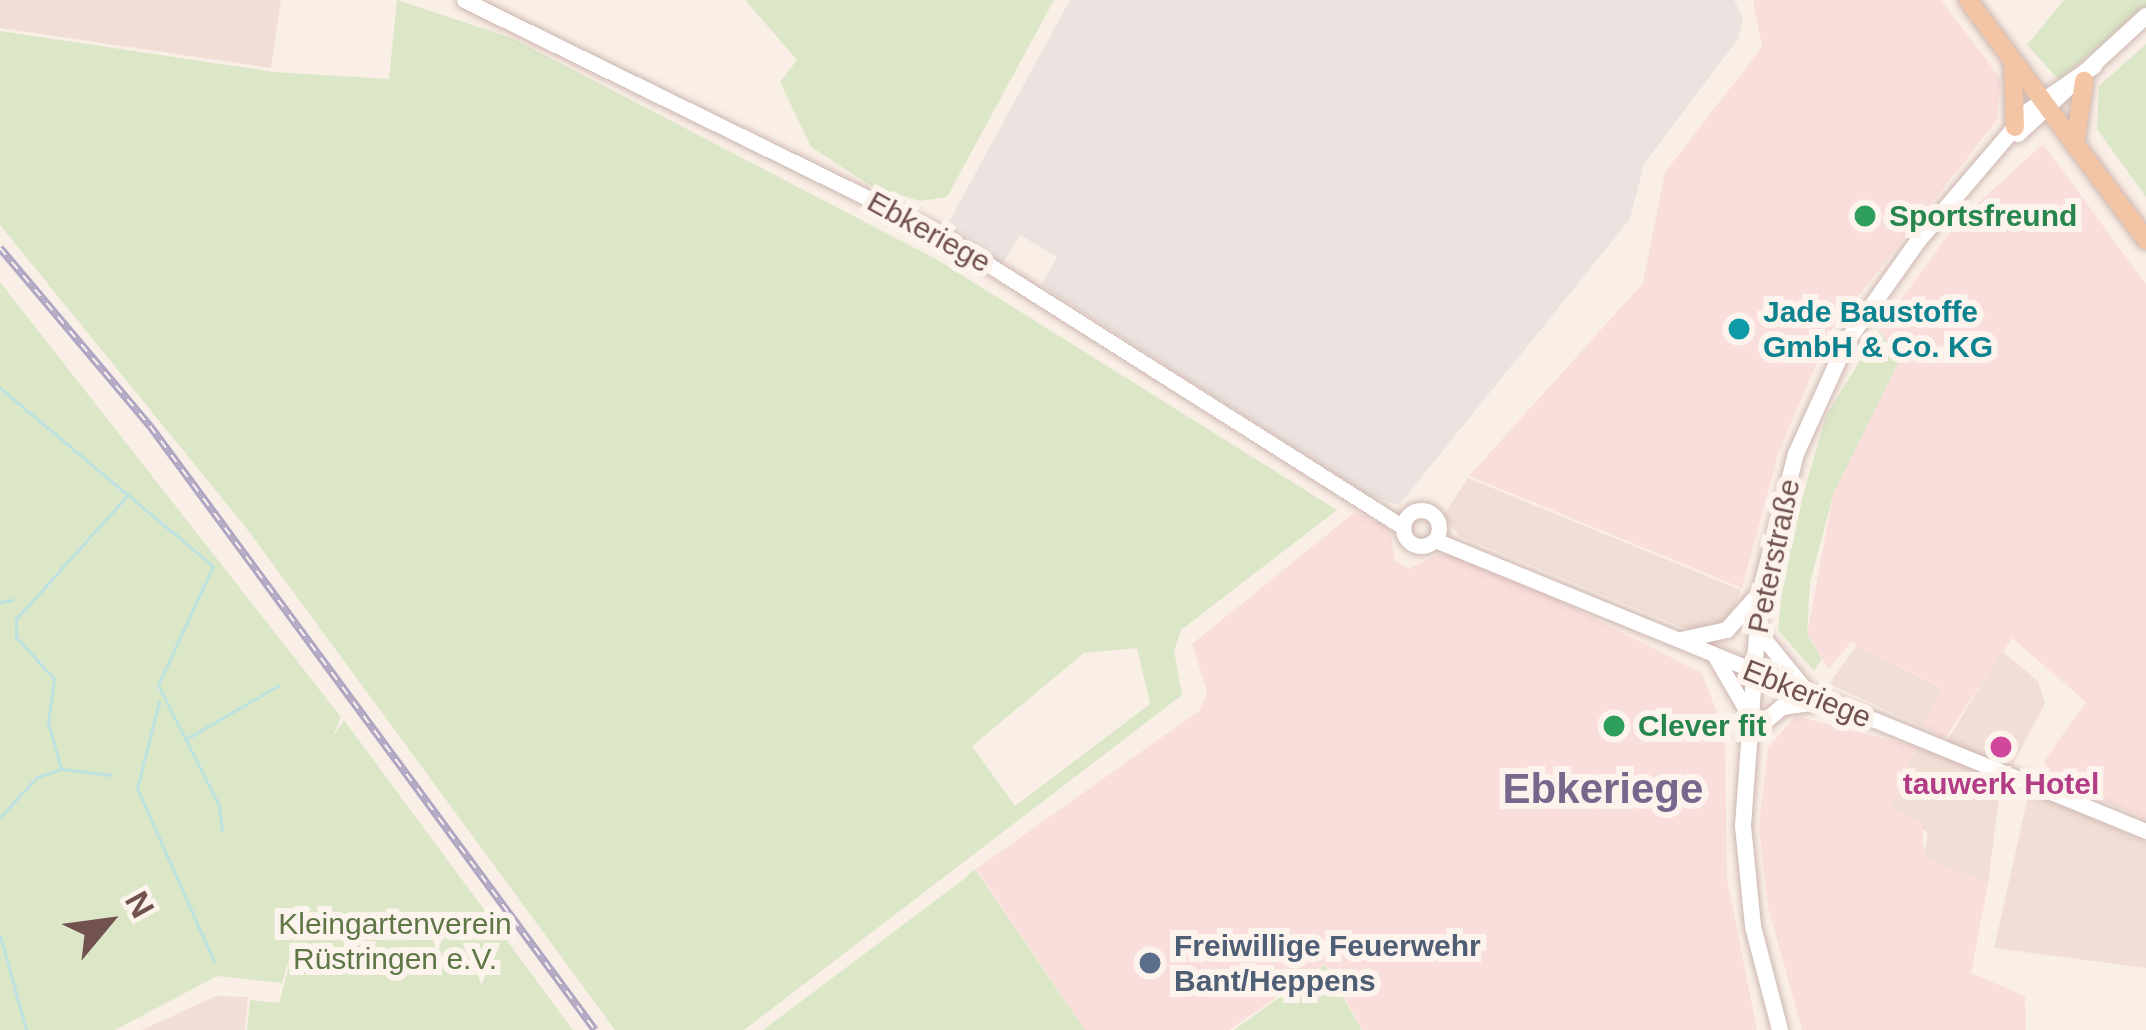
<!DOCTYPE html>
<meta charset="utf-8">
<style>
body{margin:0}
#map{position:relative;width:2146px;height:1030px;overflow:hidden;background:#faefe7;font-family:Arial,sans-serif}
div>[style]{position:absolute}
.residential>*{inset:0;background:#f1dfd6}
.commercial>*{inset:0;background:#fadedc}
.industrial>*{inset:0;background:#ebe3e0}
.green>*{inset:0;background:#dbe7c7}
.stream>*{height:3px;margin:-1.5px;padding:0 1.5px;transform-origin:1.5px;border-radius:1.5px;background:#bde2df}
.roads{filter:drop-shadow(0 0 3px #cdb7b1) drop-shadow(0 0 3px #cdb7b1)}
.tertiary>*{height:15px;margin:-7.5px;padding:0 7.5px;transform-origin:7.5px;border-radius:7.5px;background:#fff}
.tertiary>.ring{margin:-7.5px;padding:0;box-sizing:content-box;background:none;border:15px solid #fff;border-radius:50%}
.secondary>*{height:16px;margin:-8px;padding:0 8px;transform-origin:8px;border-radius:8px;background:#fff}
.primary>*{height:18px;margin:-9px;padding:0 9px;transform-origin:9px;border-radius:9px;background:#f3c5a5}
.rail>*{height:8px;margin-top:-4px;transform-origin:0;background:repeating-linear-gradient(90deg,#fdf3ed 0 9px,#afa6c3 0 18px);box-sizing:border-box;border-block:3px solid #afa6c3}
.dots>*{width:33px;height:33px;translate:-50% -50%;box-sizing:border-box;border:6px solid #fdf3ed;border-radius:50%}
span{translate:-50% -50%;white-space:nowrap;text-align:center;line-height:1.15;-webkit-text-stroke:12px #fdf3ed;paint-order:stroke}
.leisure-label{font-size:30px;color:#27864d;font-weight:700}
.left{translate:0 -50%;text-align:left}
.street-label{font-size:30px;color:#72524e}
.culture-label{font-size:30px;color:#0d838f;font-weight:700}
.hotel-label{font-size:30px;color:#b23c85;font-weight:700}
.park-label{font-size:30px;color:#5f7747}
.service-label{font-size:30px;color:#4e5e75;font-weight:700}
.district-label{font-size:42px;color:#78668d;font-weight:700}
.north{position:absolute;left:48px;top:862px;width:120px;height:120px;-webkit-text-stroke:9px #fdf3ed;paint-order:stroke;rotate:61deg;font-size:33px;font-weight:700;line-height:48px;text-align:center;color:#72524e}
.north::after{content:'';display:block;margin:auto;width:42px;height:54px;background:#72524e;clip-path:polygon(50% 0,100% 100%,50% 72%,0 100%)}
</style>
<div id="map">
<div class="residential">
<div style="clip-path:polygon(0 0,281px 0,271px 68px,0 28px)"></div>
<div style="clip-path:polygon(1468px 478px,1741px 590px,1734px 607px,1725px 622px,1694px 632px,1460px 536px,1443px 516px)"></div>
<div style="clip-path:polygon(1857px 645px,1942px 689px,1922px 726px,1829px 684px)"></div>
<div style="clip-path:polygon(2002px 651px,2038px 681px,2045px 703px,2000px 790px,1988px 884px,1923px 857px,1928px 833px,1892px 808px,1916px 747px,1938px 755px)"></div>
<div style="clip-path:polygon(2029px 792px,2146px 842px,2146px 968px,1994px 948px)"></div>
<div style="clip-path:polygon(216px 996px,248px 997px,245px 1030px,142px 1030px)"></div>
</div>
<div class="commercial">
<div style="clip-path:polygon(1753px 0,1941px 0,2001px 79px,1997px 120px,1830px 332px,1779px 451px,1742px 588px,1469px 476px,1643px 283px,1665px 172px,1762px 47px)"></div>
<div style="clip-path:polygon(2043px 144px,2146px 284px,2146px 819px,2053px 780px,2044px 761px,2086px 702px,2012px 638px,1945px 738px,1922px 726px,1942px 688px,1851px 642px,1829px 669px,1807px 634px,1833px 495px,1898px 361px,1879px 330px,1958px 221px)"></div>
<div style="clip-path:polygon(1355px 512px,1390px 529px,1395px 560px,1408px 569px,1443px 552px,1488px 565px,1702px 673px,1725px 735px,1727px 879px,1757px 1030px,1363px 1030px,1325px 964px,1229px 1030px,1085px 1030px,976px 869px,1200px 710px,1207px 691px,1192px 644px)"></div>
<div style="clip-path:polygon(1796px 716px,1916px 747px,1892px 808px,1922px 822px,1924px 857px,1988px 884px,1971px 973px,2025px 996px,2026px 1030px,1802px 1030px,1768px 907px,1759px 826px,1768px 747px)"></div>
</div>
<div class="industrial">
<div style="clip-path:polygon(1070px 0,1734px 0,1743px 18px,1738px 39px,1644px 164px,1630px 219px,1399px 505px,1370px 496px,1041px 285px,1057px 257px,1020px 235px,1002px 264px,944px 231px)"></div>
</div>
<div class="green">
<div style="clip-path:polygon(evenodd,397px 0,512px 38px,936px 259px,1337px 510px,1181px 630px,1174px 651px,1182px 695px,744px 1030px,615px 1030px,247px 529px,0 225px,0 31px,274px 72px,389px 79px,397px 0,1137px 648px,1150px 704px,1015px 806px,972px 746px,1084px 653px,1137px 648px)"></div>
<div style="clip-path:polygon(745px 0,1054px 0,947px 197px,920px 201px,873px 187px,811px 147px,780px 82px,797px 60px)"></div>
<div style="clip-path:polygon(2064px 0,2146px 0,2146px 7px,2059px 80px,2027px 45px)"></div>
<div style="clip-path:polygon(2146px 44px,2146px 197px,2097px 129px,2099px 86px)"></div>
<div style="clip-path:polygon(0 282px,341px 717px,332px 738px,344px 720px,573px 1030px,247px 1030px,250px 1000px,279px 1003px,302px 917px,282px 983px,217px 976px,115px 1030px,0 1030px)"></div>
<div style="clip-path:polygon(1879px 330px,1899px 361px,1833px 495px,1810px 583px,1807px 634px,1822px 659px,1814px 671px,1778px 630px,1785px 558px,1826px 416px)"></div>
<div style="clip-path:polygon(975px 869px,1085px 1030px,763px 1030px,964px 879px)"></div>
<div style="clip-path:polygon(1325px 965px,1362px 1030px,1234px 1030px)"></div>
</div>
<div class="stream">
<div style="left:0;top:388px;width:278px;rotate:39.9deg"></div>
<div style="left:213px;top:566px;width:131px;rotate:114.8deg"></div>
<div style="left:158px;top:685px;width:136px;rotate:63.2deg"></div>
<div style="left:219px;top:806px;width:25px;rotate:83deg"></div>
<div style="left:0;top:602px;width:13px;rotate:-9deg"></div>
<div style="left:159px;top:702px;width:89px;rotate:104.3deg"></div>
<div style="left:137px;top:788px;width:190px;rotate:66.1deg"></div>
<div style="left:188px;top:738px;width:105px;rotate:-30.2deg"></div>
<div style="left:61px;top:769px;width:49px;rotate:-105.5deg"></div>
<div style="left:48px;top:722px;width:43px;rotate:-82.1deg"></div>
<div style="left:54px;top:679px;width:57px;rotate:-132.1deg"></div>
<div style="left:16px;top:637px;width:18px;rotate:-90deg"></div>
<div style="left:16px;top:619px;width:164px;rotate:-48deg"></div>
<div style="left:0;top:817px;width:54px;rotate:-47.2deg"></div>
<div style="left:37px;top:777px;width:25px;rotate:-18deg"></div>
<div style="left:61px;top:769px;width:51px;rotate:6.7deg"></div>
<div style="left:0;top:936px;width:98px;rotate:74.5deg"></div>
</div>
<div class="roads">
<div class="tertiary">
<div style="left:464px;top:0;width:527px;rotate:26.13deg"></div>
<div style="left:937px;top:232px;width:552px;rotate:32.34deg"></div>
<div class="ring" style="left:1403px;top:510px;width:21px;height:21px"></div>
<div style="left:1435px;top:540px;width:768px;rotate:22.26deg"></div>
<div style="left:1756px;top:629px;width:84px;rotate:50.8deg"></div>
<div style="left:1716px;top:658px;width:66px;rotate:59.9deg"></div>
</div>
<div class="secondary">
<div style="left:2018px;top:134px;width:174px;rotate:-42.7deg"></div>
<div style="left:1681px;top:640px;width:47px;rotate:-12.3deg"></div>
<div style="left:1727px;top:630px;width:48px;rotate:-48.4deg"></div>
<div style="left:1747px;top:737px;width:46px;rotate:-40.6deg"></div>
<div style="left:1782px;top:707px;width:43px;rotate:-7.9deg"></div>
<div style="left:1780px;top:1030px;width:107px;rotate:-104.6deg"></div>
<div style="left:1753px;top:926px;width:100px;rotate:-95.7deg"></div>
<div style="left:1743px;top:826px;width:234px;rotate:-85.8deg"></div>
<div style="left:1760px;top:593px;width:144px;rotate:-75.5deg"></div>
<div style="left:1796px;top:454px;width:124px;rotate:-65.7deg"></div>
<div style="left:1847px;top:341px;width:123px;rotate:-54.6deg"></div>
<div style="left:1918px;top:241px;width:172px;rotate:-49.5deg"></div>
<div style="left:2030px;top:110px;width:78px;rotate:-34.5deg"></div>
</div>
<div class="primary">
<div style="left:1968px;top:0;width:299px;rotate:53.4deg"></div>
<div style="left:2013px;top:61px;width:66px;rotate:88.3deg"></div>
<div style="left:2075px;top:143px;width:63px;rotate:-81.7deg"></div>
</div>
</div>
<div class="rail">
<div style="left:0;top:248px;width:233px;rotate:49.9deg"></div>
<div style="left:150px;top:426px;width:750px;rotate:53.62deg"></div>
</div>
<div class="dots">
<div style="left:1865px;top:216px;background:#2e9e5b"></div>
<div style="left:1739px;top:329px;background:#0f9aa8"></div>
<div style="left:1614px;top:726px;background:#2e9e5b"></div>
<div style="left:2001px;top:747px;background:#d1479c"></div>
<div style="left:1150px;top:963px;background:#5c6f8a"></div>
</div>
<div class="leisure-label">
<span class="left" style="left:1889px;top:216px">Sportsfreund</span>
<span class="left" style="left:1638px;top:726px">Clever fit</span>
</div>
<div class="street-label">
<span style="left:929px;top:232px;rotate:29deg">Ebkeriege</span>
<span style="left:1774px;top:556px;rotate:-78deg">Peterstraße</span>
<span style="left:1807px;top:694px;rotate:22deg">Ebkeriege</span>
</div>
<div class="culture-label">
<span class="left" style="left:1763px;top:329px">Jade Baustoffe<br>GmbH &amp; Co. KG</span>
</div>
<div class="hotel-label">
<span style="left:2001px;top:784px">tauwerk Hotel</span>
</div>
<div class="park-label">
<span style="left:395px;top:941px">Kleingartenverein<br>Rüstringen e.V.</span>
</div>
<div class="service-label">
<span class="left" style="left:1174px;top:963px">Freiwillige Feuerwehr<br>Bant/Heppens</span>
</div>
<div class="district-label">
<span style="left:1603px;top:789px">Ebkeriege</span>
</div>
<div class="north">N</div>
</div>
